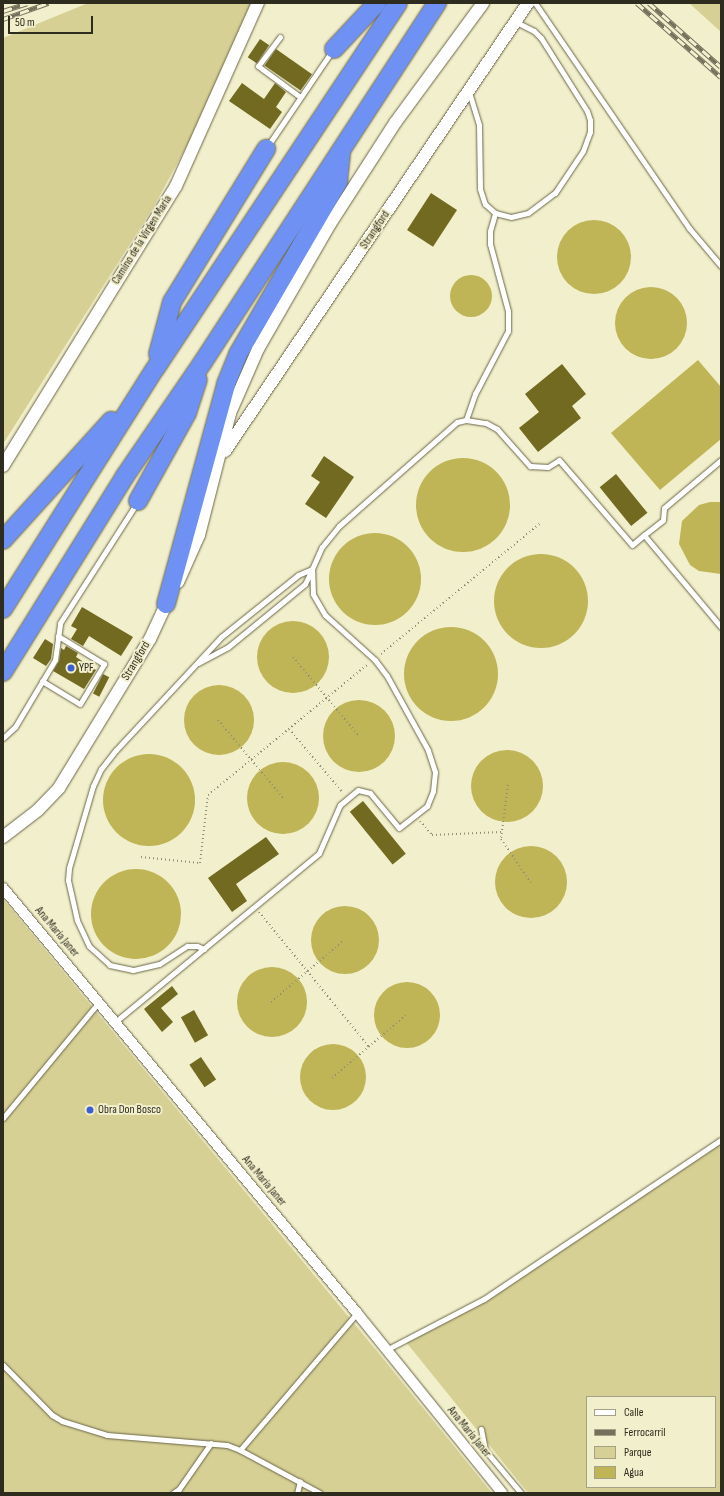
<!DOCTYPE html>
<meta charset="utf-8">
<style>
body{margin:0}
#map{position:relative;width:724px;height:1496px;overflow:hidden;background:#f2efcc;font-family:"Sofia Sans Condensed",sans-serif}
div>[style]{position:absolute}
.green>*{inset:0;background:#d7d095}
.water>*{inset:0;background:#bfb456}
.round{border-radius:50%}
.building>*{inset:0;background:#726a20;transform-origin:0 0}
.path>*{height:2px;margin-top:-1px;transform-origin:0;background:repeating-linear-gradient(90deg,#908e76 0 1px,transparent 0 4px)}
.roads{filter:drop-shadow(0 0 1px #6a6647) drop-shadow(0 0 1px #6a6647)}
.service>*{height:5px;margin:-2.5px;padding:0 2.5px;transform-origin:2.5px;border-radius:2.5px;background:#fff}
.minor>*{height:10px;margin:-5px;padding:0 5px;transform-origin:5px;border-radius:5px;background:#fff}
.tertiary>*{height:12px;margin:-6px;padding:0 6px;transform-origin:6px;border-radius:6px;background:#fff}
.motorway>*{height:18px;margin:-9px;padding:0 9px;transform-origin:9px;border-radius:9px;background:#6e91f3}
.rail>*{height:4.5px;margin-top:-2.25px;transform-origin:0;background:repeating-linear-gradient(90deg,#f2efcc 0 9px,#73715c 0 18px);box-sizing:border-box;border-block:1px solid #73715c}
.dots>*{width:11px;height:11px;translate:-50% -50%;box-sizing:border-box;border:2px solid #f2efcc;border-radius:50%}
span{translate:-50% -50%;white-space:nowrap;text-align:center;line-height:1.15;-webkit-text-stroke:4px #f2efcc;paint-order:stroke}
.street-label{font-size:12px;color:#2e2c1f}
.poi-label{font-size:12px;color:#2e2c1f}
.left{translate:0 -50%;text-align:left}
.frame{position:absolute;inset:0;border:4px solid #2e2c1f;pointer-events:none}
.legend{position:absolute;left:586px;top:1396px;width:130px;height:92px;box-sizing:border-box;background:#f2efcc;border:1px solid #a4a187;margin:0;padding:5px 7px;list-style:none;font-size:12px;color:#2e2c1f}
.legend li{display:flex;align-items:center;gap:8px;height:20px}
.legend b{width:20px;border:1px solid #a4a187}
.scale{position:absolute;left:8px;top:16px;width:85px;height:18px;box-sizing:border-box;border:2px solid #2e2c1f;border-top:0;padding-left:5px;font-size:12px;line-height:14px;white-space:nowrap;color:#2e2c1f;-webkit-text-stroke:3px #f2efcc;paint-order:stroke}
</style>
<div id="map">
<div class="green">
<div style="clip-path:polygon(88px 3px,251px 3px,189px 142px,154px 206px,3px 444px,3px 38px)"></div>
<div style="clip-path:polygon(689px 3px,721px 3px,721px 32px)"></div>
<div style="clip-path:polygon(3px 899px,381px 1356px,492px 1493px,3px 1493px)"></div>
<div style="clip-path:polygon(evenodd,721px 1140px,721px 1493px,528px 1493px,406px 1342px,484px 1299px,721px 1140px,587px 1397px,715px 1397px,715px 1487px,587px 1487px,587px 1397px)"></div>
</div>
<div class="water">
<div class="round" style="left:557px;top:220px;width:74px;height:74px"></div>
<div class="round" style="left:450px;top:275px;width:42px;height:42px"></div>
<div class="round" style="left:615px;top:287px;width:72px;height:72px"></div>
<div style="clip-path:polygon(698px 360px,721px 387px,721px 439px,660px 490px,611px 433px)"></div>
<div class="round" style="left:416px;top:458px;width:94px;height:94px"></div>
<div style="clip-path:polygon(710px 502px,721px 502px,721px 574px,699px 571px,690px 565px,679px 544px,682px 521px,699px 505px)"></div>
<div class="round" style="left:329px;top:533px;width:92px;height:92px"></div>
<div class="round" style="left:494px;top:554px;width:94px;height:94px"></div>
<div class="round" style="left:257px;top:621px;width:72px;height:72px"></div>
<div class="round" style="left:404px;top:627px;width:94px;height:94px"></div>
<div class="round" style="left:184px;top:685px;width:70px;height:70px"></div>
<div class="round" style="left:323px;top:700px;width:72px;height:72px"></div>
<div class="round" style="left:471px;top:750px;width:72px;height:72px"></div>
<div class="round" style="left:103px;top:754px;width:92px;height:92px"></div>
<div class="round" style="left:247px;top:762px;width:72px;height:72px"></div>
<div class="round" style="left:495px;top:846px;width:72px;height:72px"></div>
<div class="round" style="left:91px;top:869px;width:90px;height:90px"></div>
<div class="round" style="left:311px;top:906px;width:68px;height:68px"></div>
<div class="round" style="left:237px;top:967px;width:70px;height:70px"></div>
<div class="round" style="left:374px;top:982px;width:66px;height:66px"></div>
<div class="round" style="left:300px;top:1044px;width:66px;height:66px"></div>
</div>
<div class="building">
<div style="left:260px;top:39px;width:11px;height:22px;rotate:34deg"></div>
<div style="left:276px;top:49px;width:44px;height:20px;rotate:35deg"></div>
<div style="clip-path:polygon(242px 83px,264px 99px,275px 83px,286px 92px,276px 107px,282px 112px,270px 129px,229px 101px)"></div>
<div style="left:431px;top:193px;width:31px;height:44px;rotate:33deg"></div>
<div style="clip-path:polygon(562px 364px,586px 394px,572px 406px,581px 418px,538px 452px,519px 428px,539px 412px,525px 394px)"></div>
<div style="clip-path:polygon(324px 456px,354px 477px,326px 518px,305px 504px,320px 482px,311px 476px)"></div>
<div style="left:616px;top:474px;width:50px;height:21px;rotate:51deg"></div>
<div style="clip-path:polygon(82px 607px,133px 637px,121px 656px,89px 636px,83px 646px,71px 639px,77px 629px,71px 626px)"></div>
<div style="clip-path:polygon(45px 639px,53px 644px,51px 659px,46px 666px,33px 658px)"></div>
<div style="clip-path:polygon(66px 646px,78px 653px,76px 657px,96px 670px,84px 689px,53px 671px,59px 661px,61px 648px,64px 650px)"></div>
<div style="left:103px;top:674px;width:7px;height:22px;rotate:27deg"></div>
<div style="left:363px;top:801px;width:68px;height:17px;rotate:51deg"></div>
<div style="clip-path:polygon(266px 837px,279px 854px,236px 884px,247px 901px,232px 912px,208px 878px)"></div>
<div style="clip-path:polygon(172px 986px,178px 994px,161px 1008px,173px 1022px,162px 1032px,144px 1009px)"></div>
<div style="left:194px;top:1010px;width:29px;height:15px;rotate:61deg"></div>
<div style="left:201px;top:1057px;width:27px;height:14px;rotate:56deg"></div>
</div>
<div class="path">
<div style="left:381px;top:654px;width:205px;rotate:-39.4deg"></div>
<div style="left:293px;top:657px;width:103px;rotate:50.1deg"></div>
<div style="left:218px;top:720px;width:103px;rotate:50.1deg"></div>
<div style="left:289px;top:729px;width:84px;rotate:49.8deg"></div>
<div style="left:508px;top:785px;width:54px;rotate:97.4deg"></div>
<div style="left:501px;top:839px;width:53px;rotate:55.7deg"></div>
<div style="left:420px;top:821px;width:18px;rotate:49deg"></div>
<div style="left:432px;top:835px;width:69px;rotate:-2.5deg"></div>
<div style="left:141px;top:857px;width:59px;rotate:5.8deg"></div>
<div style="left:200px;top:863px;width:68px;rotate:-83.3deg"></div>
<div style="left:208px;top:795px;width:207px;rotate:-39.3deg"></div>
<div style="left:259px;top:912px;width:174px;rotate:50.8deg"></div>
<div style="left:271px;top:1002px;width:96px;rotate:-40.3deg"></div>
<div style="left:332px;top:1078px;width:97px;rotate:-40.4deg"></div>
</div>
<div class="roads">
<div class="service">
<div style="left:535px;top:3px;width:273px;rotate:55.6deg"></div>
<div style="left:689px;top:228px;width:50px;rotate:49.9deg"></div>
<div style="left:280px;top:37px;width:36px;rotate:127deg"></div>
<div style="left:258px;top:66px;width:52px;rotate:36.4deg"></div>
<div style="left:469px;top:92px;width:34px;rotate:73deg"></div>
<div style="left:479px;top:125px;width:64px;rotate:89.1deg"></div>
<div style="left:480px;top:189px;width:16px;rotate:72deg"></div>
<div style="left:485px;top:204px;width:13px;rotate:42deg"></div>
<div style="left:495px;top:213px;width:16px;rotate:14deg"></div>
<div style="left:511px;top:217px;width:17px;rotate:-13deg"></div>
<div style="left:528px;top:213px;width:34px;rotate:-37deg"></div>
<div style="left:555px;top:193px;width:50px;rotate:-56.3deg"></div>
<div style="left:583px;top:151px;width:20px;rotate:-70deg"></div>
<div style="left:590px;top:132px;width:12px;rotate:-90deg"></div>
<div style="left:590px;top:120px;width:9px;rotate:-108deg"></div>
<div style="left:587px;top:111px;width:86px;rotate:-122.2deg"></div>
<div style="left:541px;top:38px;width:10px;rotate:-135deg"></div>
<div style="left:534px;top:31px;width:20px;rotate:-153deg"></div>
<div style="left:267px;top:147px;width:116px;rotate:-55.9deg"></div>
<div style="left:466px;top:420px;width:28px;rotate:-71deg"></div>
<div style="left:475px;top:394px;width:71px;rotate:-62.4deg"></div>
<div style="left:508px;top:331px;width:20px;rotate:-90deg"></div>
<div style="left:508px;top:311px;width:69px;rotate:-105deg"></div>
<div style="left:490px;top:244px;width:13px;rotate:-90deg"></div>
<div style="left:490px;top:231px;width:19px;rotate:-74deg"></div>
<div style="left:644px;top:535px;width:24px;rotate:-38deg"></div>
<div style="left:663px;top:520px;width:12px;rotate:-85deg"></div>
<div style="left:664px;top:508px;width:75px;rotate:-40.1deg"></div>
<div style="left:198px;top:663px;width:34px;rotate:-28deg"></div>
<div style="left:228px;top:647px;width:99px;rotate:-39.3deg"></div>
<div style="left:305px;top:584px;width:14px;rotate:-65deg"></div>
<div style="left:42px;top:681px;width:44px;rotate:31.2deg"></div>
<div style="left:80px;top:704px;width:47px;rotate:-59deg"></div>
<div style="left:104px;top:664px;width:54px;rotate:-148.7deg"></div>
<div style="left:3px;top:738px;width:16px;rotate:-43deg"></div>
<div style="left:15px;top:727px;width:78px;rotate:-59.2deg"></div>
<div style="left:55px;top:660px;width:37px;rotate:-82deg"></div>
<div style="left:60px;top:623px;width:141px;rotate:-57.4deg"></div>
<div style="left:204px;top:949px;width:8px;rotate:-157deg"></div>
<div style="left:197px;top:946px;width:10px;rotate:180deg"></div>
<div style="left:187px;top:946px;width:33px;rotate:147deg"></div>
<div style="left:159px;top:964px;width:27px;rotate:167deg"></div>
<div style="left:133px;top:970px;width:24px;rotate:-168deg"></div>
<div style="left:110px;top:965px;width:28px;rotate:-138deg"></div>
<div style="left:89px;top:946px;width:29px;rotate:-115deg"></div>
<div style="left:77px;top:920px;width:41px;rotate:-102.7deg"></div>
<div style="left:68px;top:880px;width:12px;rotate:-85deg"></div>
<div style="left:69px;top:868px;width:85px;rotate:-73.7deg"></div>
<div style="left:93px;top:786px;width:19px;rotate:-65deg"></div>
<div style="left:101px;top:769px;width:24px;rotate:-52deg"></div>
<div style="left:116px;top:750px;width:154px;rotate:-47.1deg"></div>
<div style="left:221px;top:637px;width:99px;rotate:-38.8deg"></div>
<div style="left:298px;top:575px;width:15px;rotate:-23deg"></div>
<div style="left:115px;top:1022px;width:265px;rotate:-39.6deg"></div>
<div style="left:319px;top:853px;width:52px;rotate:-66.4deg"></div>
<div style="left:340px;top:805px;width:23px;rotate:-40deg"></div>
<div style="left:358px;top:790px;width:12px;rotate:14deg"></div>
<div style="left:370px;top:793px;width:45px;rotate:50.4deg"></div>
<div style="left:399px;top:828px;width:36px;rotate:-38deg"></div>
<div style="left:427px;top:806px;width:16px;rotate:-68deg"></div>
<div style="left:433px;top:791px;width:19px;rotate:-84deg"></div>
<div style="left:435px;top:772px;width:23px;rotate:-108deg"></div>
<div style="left:428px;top:750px;width:85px;rotate:-119deg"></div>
<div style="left:387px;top:676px;width:20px;rotate:-127deg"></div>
<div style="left:375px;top:660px;width:67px;rotate:-138deg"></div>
<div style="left:325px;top:615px;width:24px;rotate:-120deg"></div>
<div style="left:313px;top:594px;width:25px;rotate:-92deg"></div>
<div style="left:312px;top:569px;width:24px;rotate:-66deg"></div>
<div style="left:322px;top:547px;width:27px;rotate:-51deg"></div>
<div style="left:339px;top:526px;width:157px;rotate:-41.4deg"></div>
<div style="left:457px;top:422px;width:9px;rotate:-13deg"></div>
<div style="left:466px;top:420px;width:20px;rotate:9deg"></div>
<div style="left:486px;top:423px;width:13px;rotate:29deg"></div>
<div style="left:497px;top:429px;width:50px;rotate:48.3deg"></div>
<div style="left:530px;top:466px;width:18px;rotate:3deg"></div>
<div style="left:548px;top:467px;width:13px;rotate:-32deg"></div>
<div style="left:559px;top:460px;width:112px;rotate:49.3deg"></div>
<div style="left:632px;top:545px;width:16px;rotate:-40deg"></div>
<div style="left:644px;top:535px;width:120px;rotate:50.1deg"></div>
<div style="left:3px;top:1118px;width:151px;rotate:-50.4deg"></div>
<div style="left:386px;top:1350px;width:110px;rotate:-27.5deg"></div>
<div style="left:484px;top:1299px;width:285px;rotate:-33.9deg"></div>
<div style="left:3px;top:1365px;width:70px;rotate:45.6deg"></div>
<div style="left:52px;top:1415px;width:12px;rotate:31deg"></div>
<div style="left:62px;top:1421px;width:47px;rotate:17.3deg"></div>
<div style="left:107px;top:1435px;width:120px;rotate:4.8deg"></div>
<div style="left:227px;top:1445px;width:14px;rotate:21deg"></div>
<div style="left:240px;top:1450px;width:91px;rotate:28.3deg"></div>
<div style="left:481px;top:1429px;width:21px;rotate:79deg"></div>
<div style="left:485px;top:1450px;width:56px;rotate:50.1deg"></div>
<div style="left:240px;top:1450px;width:180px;rotate:-49.5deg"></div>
<div style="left:173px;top:1493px;width:7px;rotate:-34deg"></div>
<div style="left:179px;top:1489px;width:56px;rotate:-55.2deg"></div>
<div style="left:297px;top:1493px;width:12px;rotate:-76deg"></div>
</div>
<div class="minor">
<div style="left:3px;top:888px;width:553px;rotate:50.21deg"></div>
<div style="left:357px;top:1313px;width:231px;rotate:51.1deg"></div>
</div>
<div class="tertiary">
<div style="left:225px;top:451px;width:541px;rotate:-55.93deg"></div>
<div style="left:3px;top:466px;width:329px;rotate:-58.3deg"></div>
<div style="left:176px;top:186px;width:201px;rotate:-65.9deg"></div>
<div style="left:178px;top:582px;width:51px;rotate:-65.9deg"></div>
<div style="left:199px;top:535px;width:126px;rotate:-75.7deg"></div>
<div style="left:230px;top:413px;width:70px;rotate:-66.4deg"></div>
<div style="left:258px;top:349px;width:144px;rotate:-60.1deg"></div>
<div style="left:330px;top:224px;width:120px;rotate:-57.2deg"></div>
<div style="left:395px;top:123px;width:149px;rotate:-53.7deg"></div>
<div style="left:3px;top:837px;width:44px;rotate:-37.6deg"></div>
<div style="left:38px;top:810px;width:30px;rotate:-46deg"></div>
<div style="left:59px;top:788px;width:175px;rotate:-58.6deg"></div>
<div style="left:150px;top:639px;width:45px;rotate:-65.1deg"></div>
</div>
<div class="motorway">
<div style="left:334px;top:49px;width:63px;rotate:-46.9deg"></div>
<div style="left:158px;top:354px;width:54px;rotate:-74.9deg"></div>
<div style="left:172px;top:302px;width:180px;rotate:-58.4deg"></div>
<div style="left:138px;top:501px;width:101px;rotate:-60.9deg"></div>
<div style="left:187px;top:413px;width:35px;rotate:-72deg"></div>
<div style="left:3px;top:540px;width:161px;rotate:-47.8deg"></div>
<div style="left:166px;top:604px;width:228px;rotate:-74.7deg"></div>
<div style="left:226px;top:384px;width:32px;rotate:-68deg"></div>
<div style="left:238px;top:354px;width:199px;rotate:-59.8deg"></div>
<div style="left:338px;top:182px;width:31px;rotate:-84deg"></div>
<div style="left:3px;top:609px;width:284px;rotate:-57.7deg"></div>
<div style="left:155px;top:369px;width:439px;rotate:-56.4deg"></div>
<div style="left:3px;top:672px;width:231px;rotate:-58.1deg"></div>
<div style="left:125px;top:476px;width:138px;rotate:-55.6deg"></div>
<div style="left:203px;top:362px;width:429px;rotate:-56.9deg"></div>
</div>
</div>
<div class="rail">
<div style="left:637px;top:3px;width:112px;rotate:41.4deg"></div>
<div style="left:649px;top:3px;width:96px;rotate:41.6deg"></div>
<div style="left:3px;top:11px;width:25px;rotate:-18deg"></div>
<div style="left:3px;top:19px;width:48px;rotate:-19.6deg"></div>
</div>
<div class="dots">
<div style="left:71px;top:668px;background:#3d5ed0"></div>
<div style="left:90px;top:1110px;background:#3d5ed0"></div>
</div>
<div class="street-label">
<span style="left:375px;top:230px;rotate:-56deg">Strangford</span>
<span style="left:142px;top:240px;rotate:-58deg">Camino de la Virgen María</span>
<span style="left:136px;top:661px;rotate:-59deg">Strangford</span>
<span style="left:57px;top:932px;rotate:50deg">Ana María Janer</span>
<span style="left:264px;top:1181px;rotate:50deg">Ana María Janer</span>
<span style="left:469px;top:1432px;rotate:51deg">Ana María Janer</span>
</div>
<div class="poi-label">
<span class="left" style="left:79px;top:668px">YPF</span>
<span class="left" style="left:98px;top:1110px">Obra Don Bosco</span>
</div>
<div class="frame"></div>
<ul class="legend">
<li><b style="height:5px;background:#fff"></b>Calle</li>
<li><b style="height:5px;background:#73715c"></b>Ferrocarril</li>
<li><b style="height:11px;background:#d7d095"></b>Parque</li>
<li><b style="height:11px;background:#bfb456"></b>Agua</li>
</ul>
<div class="scale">50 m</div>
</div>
